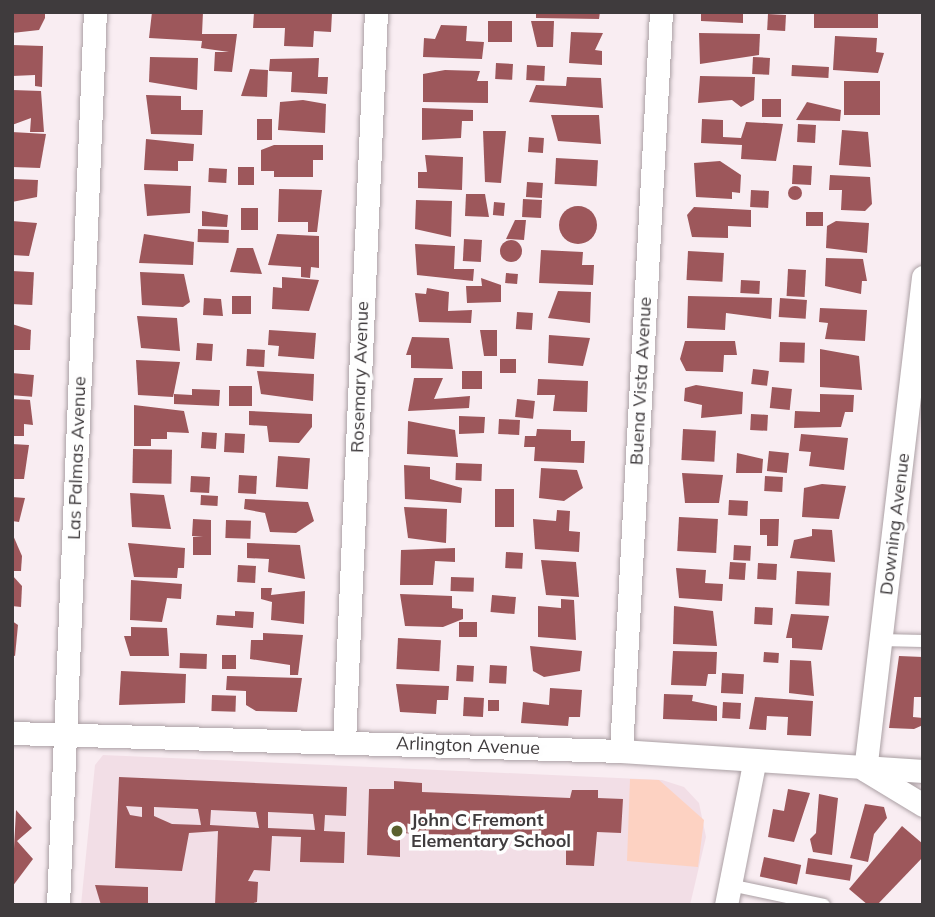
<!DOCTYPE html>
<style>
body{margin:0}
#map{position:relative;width:935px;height:917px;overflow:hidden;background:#f9edf2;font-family:Mulish,sans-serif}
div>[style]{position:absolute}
.built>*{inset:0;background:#f2dee6}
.green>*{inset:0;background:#fdd2c2}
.building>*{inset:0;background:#9d575b;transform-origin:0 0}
.round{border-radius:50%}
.roads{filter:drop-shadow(0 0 2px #aba0a4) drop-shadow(0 0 2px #aba0a4)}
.service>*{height:12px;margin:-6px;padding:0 6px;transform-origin:6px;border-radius:6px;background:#fff}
.minor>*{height:23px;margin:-11.5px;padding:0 11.5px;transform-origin:11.5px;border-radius:11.5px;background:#fff}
.dots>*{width:19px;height:19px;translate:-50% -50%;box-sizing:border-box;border:4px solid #fefefe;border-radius:50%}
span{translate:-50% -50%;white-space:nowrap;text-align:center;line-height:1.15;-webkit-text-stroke:7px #fefefe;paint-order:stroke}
.street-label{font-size:18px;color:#3f3b3d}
.poi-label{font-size:18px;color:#3f3b3d;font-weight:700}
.left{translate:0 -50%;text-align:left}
.frame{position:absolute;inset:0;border:14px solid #3f3b3d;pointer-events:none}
</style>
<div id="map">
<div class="built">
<div style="clip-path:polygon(103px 755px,662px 780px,684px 787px,699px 803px,706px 837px,690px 905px,81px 905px,95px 765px)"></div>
</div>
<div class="green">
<div style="clip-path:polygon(630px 779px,659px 780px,704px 820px,698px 867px,627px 861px)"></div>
</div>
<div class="building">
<div style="clip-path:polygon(12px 12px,45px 12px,45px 18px,39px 30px,12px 33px)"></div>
<div style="clip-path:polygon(152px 12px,203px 12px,202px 34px,237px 34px,232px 72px,214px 71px,215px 52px,229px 52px,201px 48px,202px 41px,149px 38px)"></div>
<div style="clip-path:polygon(254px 12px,332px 13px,331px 32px,314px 31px,313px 47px,284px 46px,285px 28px,253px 28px)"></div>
<div style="clip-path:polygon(536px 12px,600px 12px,599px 19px,536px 18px)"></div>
<div style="clip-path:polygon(701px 12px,743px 12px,743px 23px,701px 21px)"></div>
<div style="left:814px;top:12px;width:64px;height:16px"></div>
<div style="left:768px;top:14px;width:18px;height:16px;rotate:3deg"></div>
<div style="left:488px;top:21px;width:24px;height:21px"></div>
<div style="clip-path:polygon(531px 21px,554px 21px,553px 47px,537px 47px)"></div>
<div style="clip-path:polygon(441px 25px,467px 26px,466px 41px,484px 42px,482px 59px,423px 57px,424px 38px,435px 39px)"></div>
<div style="clip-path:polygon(571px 32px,603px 33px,595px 50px,602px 51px,602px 65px,569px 63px)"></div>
<div style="clip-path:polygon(699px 33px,760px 34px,759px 55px,700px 64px)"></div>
<div style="clip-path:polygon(835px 36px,877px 38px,876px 52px,884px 53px,878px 73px,833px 70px)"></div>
<div style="clip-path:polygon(12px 45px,43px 46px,42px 87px,35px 86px,35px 75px,12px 76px)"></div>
<div style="clip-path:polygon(150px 57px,198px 58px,197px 90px,149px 82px)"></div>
<div style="left:753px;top:57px;width:17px;height:17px;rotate:3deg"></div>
<div style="clip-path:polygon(319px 58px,318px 77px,328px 77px,327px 94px,291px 92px,292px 72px,269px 71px,270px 59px)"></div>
<div style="left:496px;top:63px;width:17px;height:16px;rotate:3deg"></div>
<div style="left:527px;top:65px;width:18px;height:15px;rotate:3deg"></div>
<div style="left:792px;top:65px;width:37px;height:11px;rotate:3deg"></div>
<div style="clip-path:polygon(250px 69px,268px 70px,267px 97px,241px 96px)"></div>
<div style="clip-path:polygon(445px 70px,480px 71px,477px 81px,488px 81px,488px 103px,423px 102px,423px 74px)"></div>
<div style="clip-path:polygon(700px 76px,755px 77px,754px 100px,741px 107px,732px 100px,698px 103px)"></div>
<div style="clip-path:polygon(567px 77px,601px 78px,603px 108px,529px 102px,536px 85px,566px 86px)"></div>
<div style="left:844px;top:81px;width:36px;height:34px"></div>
<div style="clip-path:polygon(12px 90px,41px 91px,44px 132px,30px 132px,31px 118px,12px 125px)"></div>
<div style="clip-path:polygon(146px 95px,181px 96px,181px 110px,203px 110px,202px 135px,151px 134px)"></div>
<div style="left:762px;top:99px;width:19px;height:18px"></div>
<div style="clip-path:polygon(303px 100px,326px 104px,325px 133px,278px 130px,280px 102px)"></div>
<div style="clip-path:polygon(807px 102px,841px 110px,840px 121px,796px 120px)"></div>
<div style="clip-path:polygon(422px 108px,473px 110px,473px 121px,462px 121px,461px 138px,422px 140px)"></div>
<div style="clip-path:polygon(551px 115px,599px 115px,601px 144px,558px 141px)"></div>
<div style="left:257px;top:119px;width:15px;height:21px"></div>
<div style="clip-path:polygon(702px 119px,723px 120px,723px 137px,741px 138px,746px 122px,783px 124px,776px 161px,741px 159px,742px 145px,701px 143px)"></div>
<div style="left:798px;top:124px;width:18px;height:18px;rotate:3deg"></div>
<div style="clip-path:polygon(842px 130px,868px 132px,871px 167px,839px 165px)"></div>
<div style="clip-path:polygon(483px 131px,506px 131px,501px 183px,485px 182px)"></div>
<div style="clip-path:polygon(12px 132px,46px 134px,40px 168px,12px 167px)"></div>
<div style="left:529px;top:137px;width:15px;height:15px;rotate:4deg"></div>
<div style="clip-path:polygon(146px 139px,194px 144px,193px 161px,178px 161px,178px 171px,144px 170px)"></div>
<div style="clip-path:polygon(274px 145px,323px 145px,323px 160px,313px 160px,313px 177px,274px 177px,274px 171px,261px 171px,261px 150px)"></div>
<div style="clip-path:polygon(425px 155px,463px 157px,462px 190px,418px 188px,418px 172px,427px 172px)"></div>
<div style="left:556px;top:158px;width:42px;height:26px;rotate:3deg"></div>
<div style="clip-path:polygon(720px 161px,741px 175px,740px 193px,732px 192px,732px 199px,696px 197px,694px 163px)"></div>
<div style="left:793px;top:165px;width:19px;height:19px;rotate:3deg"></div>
<div style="left:238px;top:167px;width:16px;height:18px"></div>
<div style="left:209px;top:168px;width:18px;height:14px;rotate:3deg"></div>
<div style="clip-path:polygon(830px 175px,870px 177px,872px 204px,865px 211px,841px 210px,842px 190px,829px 190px)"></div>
<div style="clip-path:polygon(12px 179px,38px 180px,37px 197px,12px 202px)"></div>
<div style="left:527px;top:182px;width:16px;height:15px;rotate:4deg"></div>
<div style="clip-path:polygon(144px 184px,191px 186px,190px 213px,147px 216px)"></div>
<div class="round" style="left:788px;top:186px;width:14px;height:14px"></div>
<div style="clip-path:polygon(279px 189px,322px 190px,317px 232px,308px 232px,308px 222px,278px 222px)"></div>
<div style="left:751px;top:190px;width:18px;height:17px;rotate:3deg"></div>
<div style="clip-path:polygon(466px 194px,485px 194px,489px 217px,465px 216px)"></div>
<div style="left:523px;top:199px;width:19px;height:18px;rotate:3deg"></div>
<div style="clip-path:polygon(416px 200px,452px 201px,451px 237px,415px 229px)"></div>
<div style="left:494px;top:202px;width:11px;height:13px;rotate:5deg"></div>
<div class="round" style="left:559px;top:206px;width:38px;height:38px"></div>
<div style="clip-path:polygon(694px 207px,751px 210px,751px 227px,728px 226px,728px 238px,692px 237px,687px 215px)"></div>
<div style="left:241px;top:208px;width:17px;height:22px"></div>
<div style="clip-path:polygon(202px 211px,228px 215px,227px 227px,202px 226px)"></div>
<div style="left:806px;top:212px;width:17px;height:14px"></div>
<div style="clip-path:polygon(515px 220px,526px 220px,524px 240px,506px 239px)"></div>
<div style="clip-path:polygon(12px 221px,37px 223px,29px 256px,12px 255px)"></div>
<div style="clip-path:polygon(836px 221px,869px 223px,867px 253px,826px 248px,827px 226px)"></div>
<div style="left:198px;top:229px;width:31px;height:13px;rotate:2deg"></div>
<div style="clip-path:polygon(144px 234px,194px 242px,193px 265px,139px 263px)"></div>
<div style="clip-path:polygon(277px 234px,319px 236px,319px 268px,311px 267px,310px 278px,301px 277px,301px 267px,268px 265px)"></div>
<div style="left:464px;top:239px;width:18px;height:22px;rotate:3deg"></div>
<div class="round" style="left:500px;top:240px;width:22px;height:22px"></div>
<div style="clip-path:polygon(415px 244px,455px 246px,454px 269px,474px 269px,473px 281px,417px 275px)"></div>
<div style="clip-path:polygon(237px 248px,253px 248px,262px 274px,230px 272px)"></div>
<div style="clip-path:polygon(541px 250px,583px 252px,582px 265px,594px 265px,593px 285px,539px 283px)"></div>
<div style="left:688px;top:251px;width:36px;height:29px;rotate:3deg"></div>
<div style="clip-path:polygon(826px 258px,863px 259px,867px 281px,862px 281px,861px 294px,825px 286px)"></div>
<div style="left:788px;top:269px;width:18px;height:27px;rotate:3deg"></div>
<div style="left:12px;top:271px;width:22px;height:33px;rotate:3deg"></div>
<div style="clip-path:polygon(140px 272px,184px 274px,190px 302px,183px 307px,142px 305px)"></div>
<div style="left:506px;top:273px;width:12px;height:10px;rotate:5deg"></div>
<div style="clip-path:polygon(282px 277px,319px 280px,309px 311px,272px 309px,273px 287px,282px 288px)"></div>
<div style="clip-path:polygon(481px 278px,501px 285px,501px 302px,467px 303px,466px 286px,482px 286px)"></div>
<div style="left:741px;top:280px;width:19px;height:13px;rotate:3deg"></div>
<div style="clip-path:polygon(427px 288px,449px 292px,448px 311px,472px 310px,471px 323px,419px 322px,415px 293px,426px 294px)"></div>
<div style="clip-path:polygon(558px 291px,591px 292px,590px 323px,548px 318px)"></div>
<div style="left:232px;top:296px;width:19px;height:18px"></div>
<div style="clip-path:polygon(688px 296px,772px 298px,771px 319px,726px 313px,725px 330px,687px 328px)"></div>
<div style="clip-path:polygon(204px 298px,221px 299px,223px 316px,203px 315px)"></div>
<div style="left:780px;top:298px;width:27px;height:19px;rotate:4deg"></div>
<div style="clip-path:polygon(820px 308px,867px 310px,865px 341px,825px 339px,828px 323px,819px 322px)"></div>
<div style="left:517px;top:312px;width:16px;height:17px;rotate:4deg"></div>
<div style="clip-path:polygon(137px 316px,177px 318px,180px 351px,141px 348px)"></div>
<div style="clip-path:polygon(12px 324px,31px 330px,30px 350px,12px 350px)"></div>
<div style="clip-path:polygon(269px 330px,316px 333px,314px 359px,278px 356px,279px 346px,268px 345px)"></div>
<div style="clip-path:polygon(480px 330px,497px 330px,497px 356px,484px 356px)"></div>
<div style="clip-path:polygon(549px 335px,590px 338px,583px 366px,548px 363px)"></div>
<div style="clip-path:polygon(412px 337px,449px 338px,453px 369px,411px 368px,411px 355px,406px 355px)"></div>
<div style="clip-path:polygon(685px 341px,735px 341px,737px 355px,724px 355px,723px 372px,686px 371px,680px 359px)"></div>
<div style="left:780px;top:342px;width:25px;height:20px;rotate:2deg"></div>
<div style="left:197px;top:343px;width:16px;height:17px;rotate:4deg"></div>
<div style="left:247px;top:349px;width:18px;height:17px;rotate:3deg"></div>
<div style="clip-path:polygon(820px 349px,859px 356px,862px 390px,820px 387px)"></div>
<div style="left:500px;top:359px;width:16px;height:14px"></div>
<div style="clip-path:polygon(136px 360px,180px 362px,173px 397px,138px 395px)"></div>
<div style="left:753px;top:369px;width:16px;height:15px;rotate:7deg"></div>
<div style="clip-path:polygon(257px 371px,314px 374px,313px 401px,261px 394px)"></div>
<div style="left:462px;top:371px;width:20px;height:18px"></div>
<div style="left:12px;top:373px;width:22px;height:22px;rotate:5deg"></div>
<div style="clip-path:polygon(414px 378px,443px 378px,434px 399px,470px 396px,469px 408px,408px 411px)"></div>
<div style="clip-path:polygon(538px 379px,588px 381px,587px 412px,553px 411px,555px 395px,537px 395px)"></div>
<div style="clip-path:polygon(696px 385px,743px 392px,742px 414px,701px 418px,702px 405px,684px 401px,685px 388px)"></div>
<div style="left:229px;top:386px;width:23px;height:20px"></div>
<div style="left:772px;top:387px;width:20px;height:21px;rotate:6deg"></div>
<div style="clip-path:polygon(192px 389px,220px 390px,219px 406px,174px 404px,174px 394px,192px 395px)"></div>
<div style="clip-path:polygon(820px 394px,854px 395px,853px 412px,845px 412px,841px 427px,794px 428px,795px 411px,820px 412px)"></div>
<div style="clip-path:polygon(12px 399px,30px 400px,33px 425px,24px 424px,24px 436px,12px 436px)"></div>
<div style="left:517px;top:399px;width:18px;height:18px;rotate:6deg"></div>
<div style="clip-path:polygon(134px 405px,184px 411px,189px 433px,167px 432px,167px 439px,151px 439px,151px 446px,134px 446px)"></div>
<div style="clip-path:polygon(249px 411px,312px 414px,312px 427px,299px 443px,269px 442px,267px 426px,249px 425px)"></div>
<div style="left:751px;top:414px;width:17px;height:16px;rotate:3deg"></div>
<div style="clip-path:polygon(459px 416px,485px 417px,484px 433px,459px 434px)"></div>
<div style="left:499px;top:419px;width:21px;height:15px;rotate:3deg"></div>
<div style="clip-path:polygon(408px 421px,455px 430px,458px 457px,407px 454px)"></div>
<div style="clip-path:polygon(537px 429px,571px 430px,571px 441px,585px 441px,584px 463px,534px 461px,535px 447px,524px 447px,525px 436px,536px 436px)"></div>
<div style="left:683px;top:429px;width:33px;height:31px;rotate:3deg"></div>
<div style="left:202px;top:432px;width:15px;height:16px;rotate:4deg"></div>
<div style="left:225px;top:433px;width:20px;height:19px;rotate:3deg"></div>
<div style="clip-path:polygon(801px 434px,848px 438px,844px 470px,809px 466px,811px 452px,799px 451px)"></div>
<div style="clip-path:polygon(12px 444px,29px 445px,24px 479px,12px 479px)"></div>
<div style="left:133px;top:449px;width:39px;height:34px;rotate:1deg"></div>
<div style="left:769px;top:451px;width:20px;height:20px;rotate:6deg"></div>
<div style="clip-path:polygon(737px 453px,763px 459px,762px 473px,736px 473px)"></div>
<div style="left:278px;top:456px;width:32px;height:31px;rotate:4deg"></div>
<div style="left:456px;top:463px;width:26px;height:17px;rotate:2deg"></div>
<div style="clip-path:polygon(404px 465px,430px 467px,430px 479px,462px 488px,461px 503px,405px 499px)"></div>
<div style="clip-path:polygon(541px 468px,577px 470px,583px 488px,564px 501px,539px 498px)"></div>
<div style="clip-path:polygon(682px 473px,723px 475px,719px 503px,685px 503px)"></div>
<div style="left:239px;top:475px;width:18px;height:18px;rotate:3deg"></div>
<div style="left:191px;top:476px;width:19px;height:16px;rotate:3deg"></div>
<div style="left:765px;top:476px;width:18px;height:15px;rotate:3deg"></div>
<div style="clip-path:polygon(822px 484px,846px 486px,839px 519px,802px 517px,804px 488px)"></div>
<div style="left:495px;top:489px;width:19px;height:38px"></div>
<div style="clip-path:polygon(130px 493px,164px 495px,171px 529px,132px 527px)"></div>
<div style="left:201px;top:495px;width:17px;height:10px;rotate:3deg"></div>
<div style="clip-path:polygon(12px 497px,25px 498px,19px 522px,12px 521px)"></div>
<div style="clip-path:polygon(245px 499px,308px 502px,314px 521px,296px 533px,270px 532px,265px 513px,244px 509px)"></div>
<div style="left:729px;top:500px;width:19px;height:15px;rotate:3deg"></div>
<div style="clip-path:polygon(404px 507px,447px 509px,446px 543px,408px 538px)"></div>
<div style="clip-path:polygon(557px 510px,570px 511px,569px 531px,580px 532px,579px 552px,535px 549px,533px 519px,556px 521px)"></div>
<div style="left:679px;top:517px;width:39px;height:34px;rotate:3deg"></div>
<div style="clip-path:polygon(193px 519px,211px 520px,211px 555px,193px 555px,193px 537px,203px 537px,192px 536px)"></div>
<div style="clip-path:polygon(760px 519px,779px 519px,778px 546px,767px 546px,767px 535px,760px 535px)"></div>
<div style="left:226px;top:520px;width:25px;height:18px;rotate:2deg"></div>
<div style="clip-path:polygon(812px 529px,832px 530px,835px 562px,790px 558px,794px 540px,812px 536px)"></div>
<div style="clip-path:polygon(12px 533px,22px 556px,21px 571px,12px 571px)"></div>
<div style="clip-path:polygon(128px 543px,185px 548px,184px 568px,178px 568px,177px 578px,134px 577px)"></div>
<div style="clip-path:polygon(247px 543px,300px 545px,305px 579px,268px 572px,269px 559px,247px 558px)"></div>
<div style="left:734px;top:545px;width:17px;height:15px;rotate:3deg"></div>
<div style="clip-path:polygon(455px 548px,455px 562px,435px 561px,433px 585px,400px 585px,401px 550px)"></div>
<div style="left:506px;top:552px;width:17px;height:16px;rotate:3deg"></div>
<div style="clip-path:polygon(541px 560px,576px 562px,579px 597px,546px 595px)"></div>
<div style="left:730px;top:562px;width:16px;height:17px;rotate:4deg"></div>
<div style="left:758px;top:563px;width:19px;height:16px;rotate:3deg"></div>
<div style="left:238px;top:565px;width:18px;height:17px;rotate:3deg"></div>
<div style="clip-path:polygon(676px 568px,706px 570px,705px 583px,723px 584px,722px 601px,679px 598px)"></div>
<div style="left:797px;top:571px;width:34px;height:33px;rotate:3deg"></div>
<div style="clip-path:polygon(12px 575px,22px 586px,21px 607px,12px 606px)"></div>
<div style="left:451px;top:577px;width:23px;height:14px;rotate:2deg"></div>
<div style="clip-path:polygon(131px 580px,182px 584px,181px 599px,167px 598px,162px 622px,130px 620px)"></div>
<div style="clip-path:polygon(261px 588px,272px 588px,271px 595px,305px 591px,304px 624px,271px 620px,272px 602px,261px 599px)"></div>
<div style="clip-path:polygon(400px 594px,452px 596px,452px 608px,463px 609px,463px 619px,443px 627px,405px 626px)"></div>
<div style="left:492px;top:595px;width:24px;height:17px;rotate:5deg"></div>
<div style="clip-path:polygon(561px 599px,574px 600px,576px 640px,538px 637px,538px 606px,561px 608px)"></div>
<div style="clip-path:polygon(674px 606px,713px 611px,717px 646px,673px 644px)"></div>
<div style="left:755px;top:607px;width:18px;height:17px;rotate:3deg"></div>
<div style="clip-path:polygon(235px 611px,254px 612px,253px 628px,216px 625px,217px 615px,235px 616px)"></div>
<div style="clip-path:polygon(791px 614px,829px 616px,822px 650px,792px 648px,792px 638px,786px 638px)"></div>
<div style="clip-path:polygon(12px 621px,18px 625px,15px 656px,12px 655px)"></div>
<div style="left:459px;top:622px;width:18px;height:15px"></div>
<div style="clip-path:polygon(131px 627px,167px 628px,169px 656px,130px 656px,124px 636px,131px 636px)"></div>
<div style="clip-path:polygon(263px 633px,303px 635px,298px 675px,290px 675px,290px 665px,250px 659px,251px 640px,263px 640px)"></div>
<div style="left:398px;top:638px;width:43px;height:31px;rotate:3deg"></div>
<div style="clip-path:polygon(530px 646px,582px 651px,580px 671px,544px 677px,533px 671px)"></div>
<div style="clip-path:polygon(673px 651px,717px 652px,716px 674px,708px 674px,706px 686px,671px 685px)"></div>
<div style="left:764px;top:652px;width:15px;height:10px;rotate:4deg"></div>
<div style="left:180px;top:653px;width:27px;height:15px;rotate:2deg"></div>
<div style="left:222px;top:655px;width:14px;height:14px"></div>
<div style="clip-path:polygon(899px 656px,923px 657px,923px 697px,914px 697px,913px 717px,923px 718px,923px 725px,914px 729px,889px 728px)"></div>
<div style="clip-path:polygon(790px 660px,811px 661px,814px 696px,789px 693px)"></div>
<div style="left:457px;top:665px;width:17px;height:16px;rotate:3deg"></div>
<div style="left:490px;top:665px;width:17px;height:18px;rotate:3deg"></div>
<div style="clip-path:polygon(121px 671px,186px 674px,185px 703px,119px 705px)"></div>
<div style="left:722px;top:673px;width:22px;height:20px;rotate:3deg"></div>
<div style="clip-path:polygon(227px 676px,302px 678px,297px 712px,256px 711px,246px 705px,246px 691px,226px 690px)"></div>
<div style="clip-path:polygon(396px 684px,449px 686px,448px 700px,437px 700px,436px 714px,400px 712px)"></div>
<div style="clip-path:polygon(550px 688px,582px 690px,580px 717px,569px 717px,568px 726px,521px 723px,523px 702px,549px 705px)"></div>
<div style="clip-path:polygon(664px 694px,693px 695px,692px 701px,717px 706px,717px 721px,663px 719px)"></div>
<div style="left:212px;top:695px;width:24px;height:16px;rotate:2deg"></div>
<div style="left:464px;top:697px;width:20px;height:19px;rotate:3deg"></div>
<div style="clip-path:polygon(755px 697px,813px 701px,811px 736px,787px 735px,788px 717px,767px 716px,766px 730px,749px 729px)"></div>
<div style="left:488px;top:700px;width:11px;height:11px"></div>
<div style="left:723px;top:702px;width:18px;height:16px;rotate:3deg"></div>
<div style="clip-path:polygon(evenodd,119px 777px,347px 787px,346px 816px,325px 815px,324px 831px,345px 832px,344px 863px,300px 862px,301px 837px,272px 836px,270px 871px,254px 870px,248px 881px,258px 882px,257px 902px,247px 905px,215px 905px,218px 831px,189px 833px,182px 871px,115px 868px,119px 777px,126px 806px,142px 807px,142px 817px,130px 815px,126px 806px,119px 777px,154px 807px,198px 809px,201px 825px,172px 824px,154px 816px,154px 807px,119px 777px,211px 810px,256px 812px,259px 828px,210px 825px,211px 810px,119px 777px,268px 812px,313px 814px,315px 830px,268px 828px,268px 812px)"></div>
<div style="clip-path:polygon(394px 781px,422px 783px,422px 792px,570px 798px,572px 790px,598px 790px,598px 798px,623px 799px,621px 833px,597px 832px,594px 866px,566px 865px,566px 840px,400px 833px,400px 857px,367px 855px,369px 789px,394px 789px)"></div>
<div style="clip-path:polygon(788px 789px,810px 793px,794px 842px,768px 837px,773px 809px,784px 811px)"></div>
<div style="clip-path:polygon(819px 794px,838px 798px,832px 855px,813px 852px,810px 839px,816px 833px)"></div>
<div style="clip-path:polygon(865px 804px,884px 807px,887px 818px,874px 834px,868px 862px,850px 858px)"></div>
<div style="clip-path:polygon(16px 810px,32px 828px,17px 841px,33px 859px,12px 887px)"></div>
<div style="clip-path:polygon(902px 826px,923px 844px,923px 857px,877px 905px,868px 905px,849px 889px)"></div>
<div style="left:764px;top:857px;width:38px;height:20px;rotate:12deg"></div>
<div style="left:808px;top:858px;width:45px;height:16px;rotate:9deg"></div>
<div style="clip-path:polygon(95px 885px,148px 887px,148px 905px,101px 905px)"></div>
</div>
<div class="roads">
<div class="service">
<div style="left:880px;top:640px;width:43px;rotate:1.3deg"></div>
<div style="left:730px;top:885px;width:96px;rotate:12deg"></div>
</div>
<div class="minor">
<div style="left:923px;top:277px;width:496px;rotate:96.7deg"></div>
<div style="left:865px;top:770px;width:68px;rotate:31.1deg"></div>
<div style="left:12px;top:733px;width:609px;rotate:1.69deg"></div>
<div style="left:621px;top:751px;width:303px;rotate:3.8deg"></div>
<div style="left:344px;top:742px;width:731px;rotate:-87.49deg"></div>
<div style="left:621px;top:751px;width:740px;rotate:-86.9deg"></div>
<div style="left:58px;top:905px;width:894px;rotate:-87.63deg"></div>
<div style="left:726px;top:905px;width:144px;rotate:-78.8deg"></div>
</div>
</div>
<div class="dots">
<div style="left:397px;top:831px;background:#5a602e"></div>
</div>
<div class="street-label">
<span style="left:360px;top:377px;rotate:-88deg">Rosemary Avenue</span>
<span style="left:641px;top:381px;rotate:-87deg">Buena Vista Avenue</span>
<span style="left:77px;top:458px;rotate:-88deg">Las Palmas Avenue</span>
<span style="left:895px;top:524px;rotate:-83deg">Downing Avenue</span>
<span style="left:468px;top:746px;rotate:2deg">Arlington Avenue</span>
</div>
<div class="poi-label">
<span class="left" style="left:411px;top:831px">John C Fremont<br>Elementary School</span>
</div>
<div class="frame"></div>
</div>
